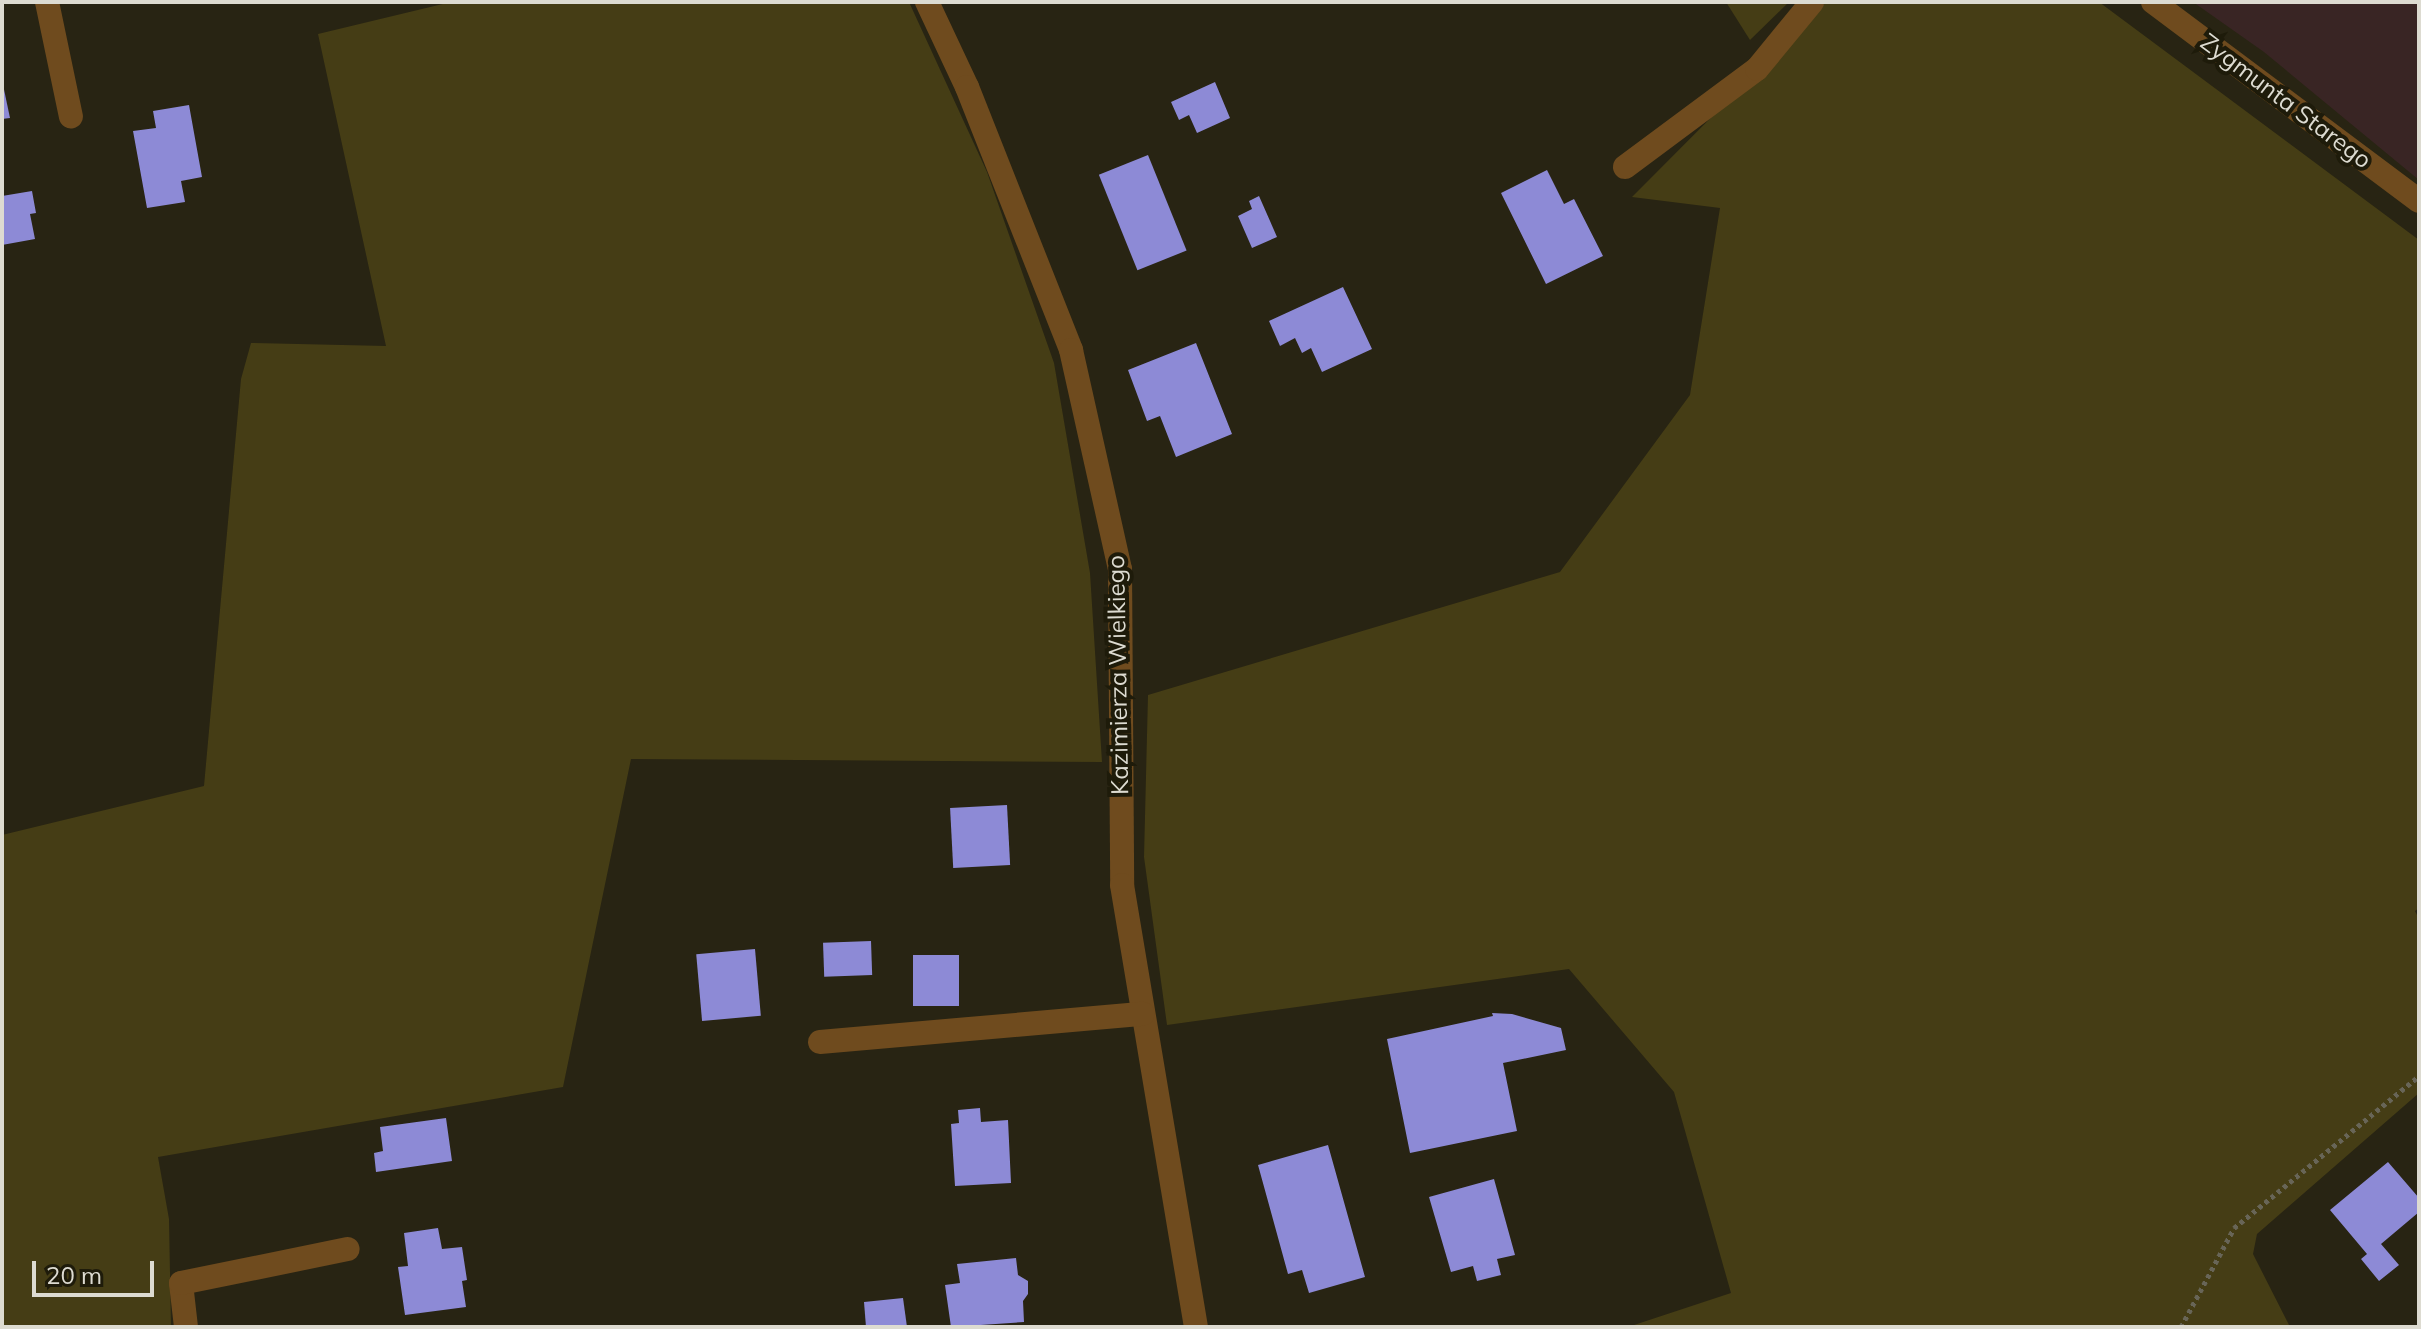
<!DOCTYPE html>
<style>
body{margin:0}
#map{position:relative;width:2421px;height:1329px;overflow:hidden;background:#282413;font-family:Mulish,sans-serif}
div>[style]{position:absolute}
.industrial>*{inset:0;background:#392524}
.green>*{inset:0;background:#453d15}
.building>*{inset:0;background:#8d8ad6;transform-origin:0 0}
.path>*{height:5px;margin-top:-2.5px;transform-origin:0;background:repeating-linear-gradient(90deg,#686557 0 4px,transparent 0 8px)}
.minor>*{height:24px;margin:-12px;padding:0 12px;transform-origin:12px;border-radius:12px;background:#6f4b1e}
span{translate:-50% -50%;white-space:nowrap;text-align:center;line-height:1.15;-webkit-text-stroke:8px #1e1b0a;paint-order:stroke}
.street-label{font-size:24px;color:#dddbd1}
.frame{position:absolute;inset:0;border:4px solid #dddbd1;pointer-events:none}
.scale{position:absolute;left:32px;top:1261px;width:122px;height:36px;box-sizing:border-box;border:4px solid #dddbd1;border-top:0;padding-left:10px;font-size:24px;line-height:28px;white-space:nowrap;color:#dddbd1;-webkit-text-stroke:6px #1e1b0a;paint-order:stroke}
</style>
<div id="map">
<div class="industrial">
<div style="clip-path:polygon(2193px 2px,2419px 2px,2419px 180px,2264px 52px)"></div>
</div>
<div class="green">
<div style="clip-path:polygon(451px 2px,909px 2px,987px 172px,1054px 363px,1090px 573px,1102px 762px,631px 759px,563px 1087px,158px 1157px,169px 1219px,171px 1327px,2px 1327px,2px 835px,204px 786px,241px 379px,251px 343px,386px 346px,318px 34px)"></div>
<div style="clip-path:polygon(1726px 2px,1789px 2px,1750px 40px)"></div>
<div style="clip-path:polygon(1826px 2px,2099px 2px,2419px 240px,2419px 908px,2415px 911px,2419px 919px,2419px 1093px,2257px 1234px,2253px 1254px,2290px 1327px,1628px 1327px,1731px 1293px,1674px 1092px,1569px 969px,1167px 1025px,1144px 857px,1148px 695px,1560px 572px,1690px 395px,1720px 208px,1632px 197px)"></div>
</div>
<div class="building">
<div style="clip-path:polygon(2px 80px,10px 118px,2px 119px)"></div>
<div style="clip-path:polygon(1215px 82px,1230px 118px,1197px 133px,1189px 115px,1179px 120px,1171px 102px)"></div>
<div style="clip-path:polygon(189px 105px,202px 177px,181px 181px,185px 202px,147px 208px,133px 131px,156px 128px,153px 111px)"></div>
<div style="left:1148px;top:155px;width:103px;height:53px;rotate:68deg"></div>
<div style="clip-path:polygon(1547px 170px,1564px 204px,1574px 199px,1603px 256px,1546px 284px,1501px 193px)"></div>
<div style="clip-path:polygon(32px 191px,36px 213px,30px 214px,35px 239px,2px 245px,2px 196px)"></div>
<div style="clip-path:polygon(1259px 196px,1277px 237px,1252px 248px,1238px 216px,1252px 209px,1249px 201px)"></div>
<div style="clip-path:polygon(1343px 287px,1372px 349px,1322px 372px,1311px 348px,1302px 353px,1295px 338px,1280px 346px,1269px 321px)"></div>
<div style="clip-path:polygon(1196px 343px,1232px 434px,1176px 457px,1160px 416px,1147px 421px,1128px 370px)"></div>
<div style="left:1007px;top:805px;width:60px;height:57px;rotate:87deg"></div>
<div style="left:871px;top:941px;width:34px;height:48px;rotate:88deg"></div>
<div style="left:755px;top:949px;width:67px;height:59px;rotate:85deg"></div>
<div style="left:913px;top:955px;width:46px;height:51px"></div>
<div style="clip-path:polygon(1492px 1013px,1512px 1014px,1561px 1028px,1566px 1050px,1503px 1063px,1517px 1131px,1410px 1153px,1387px 1039px,1493px 1016px)"></div>
<div style="clip-path:polygon(980px 1108px,981px 1122px,1008px 1120px,1011px 1183px,955px 1186px,951px 1124px,959px 1123px,958px 1110px)"></div>
<div style="clip-path:polygon(446px 1118px,452px 1161px,376px 1172px,374px 1153px,383px 1151px,380px 1127px)"></div>
<div style="clip-path:polygon(1328px 1145px,1365px 1277px,1309px 1293px,1302px 1270px,1288px 1274px,1258px 1165px)"></div>
<div style="clip-path:polygon(2388px 1162px,2419px 1198px,2419px 1212px,2381px 1244px,2399px 1265px,2379px 1281px,2361px 1259px,2367px 1254px,2330px 1210px)"></div>
<div style="clip-path:polygon(1494px 1179px,1515px 1255px,1497px 1259px,1501px 1275px,1477px 1281px,1473px 1266px,1451px 1272px,1429px 1197px)"></div>
<div style="clip-path:polygon(438px 1228px,442px 1249px,462px 1247px,467px 1280px,462px 1281px,466px 1307px,405px 1315px,398px 1267px,408px 1266px,404px 1233px)"></div>
<div style="clip-path:polygon(1016px 1258px,1018px 1275px,1028px 1281px,1028px 1294px,1023px 1301px,1024px 1322px,951px 1327px,945px 1285px,960px 1283px,957px 1264px)"></div>
<div style="clip-path:polygon(903px 1298px,907px 1327px,866px 1327px,864px 1302px)"></div>
</div>
<div class="path">
<div style="left:2181px;top:1327px;width:112px;rotate:-61.8deg"></div>
<div style="left:2234px;top:1228px;width:239px;rotate:-39.4deg"></div>
</div>
<div class="minor">
<div style="left:47px;top:2px;width:117px;rotate:78.2deg"></div>
<div style="left:927px;top:2px;width:94px;rotate:64.8deg"></div>
<div style="left:967px;top:87px;width:283px;rotate:68.4deg"></div>
<div style="left:1071px;top:350px;width:224px;rotate:77.4deg"></div>
<div style="left:1120px;top:569px;width:316px;rotate:89.6deg"></div>
<div style="left:1122px;top:885px;width:448px;rotate:80.5deg"></div>
<div style="left:2153px;top:2px;width:332px;rotate:36.8deg"></div>
<div style="left:1625px;top:167px;width:164px;rotate:-36.6deg"></div>
<div style="left:1757px;top:69px;width:87px;rotate:-50.6deg"></div>
<div style="left:820px;top:1042px;width:324px;rotate:-5deg"></div>
<div style="left:186px;top:1327px;width:44px;rotate:-96.5deg"></div>
<div style="left:181px;top:1283px;width:170px;rotate:-11.5deg"></div>
</div>
<div class="street-label">
<span style="left:2286px;top:101px;rotate:37deg">Zygmunta Starego</span>
<span style="left:1118px;top:675px;rotate:-91deg">Kazimierza Wielkiego</span>
</div>
<div class="frame"></div>
<div class="scale">20 m</div>
</div>
